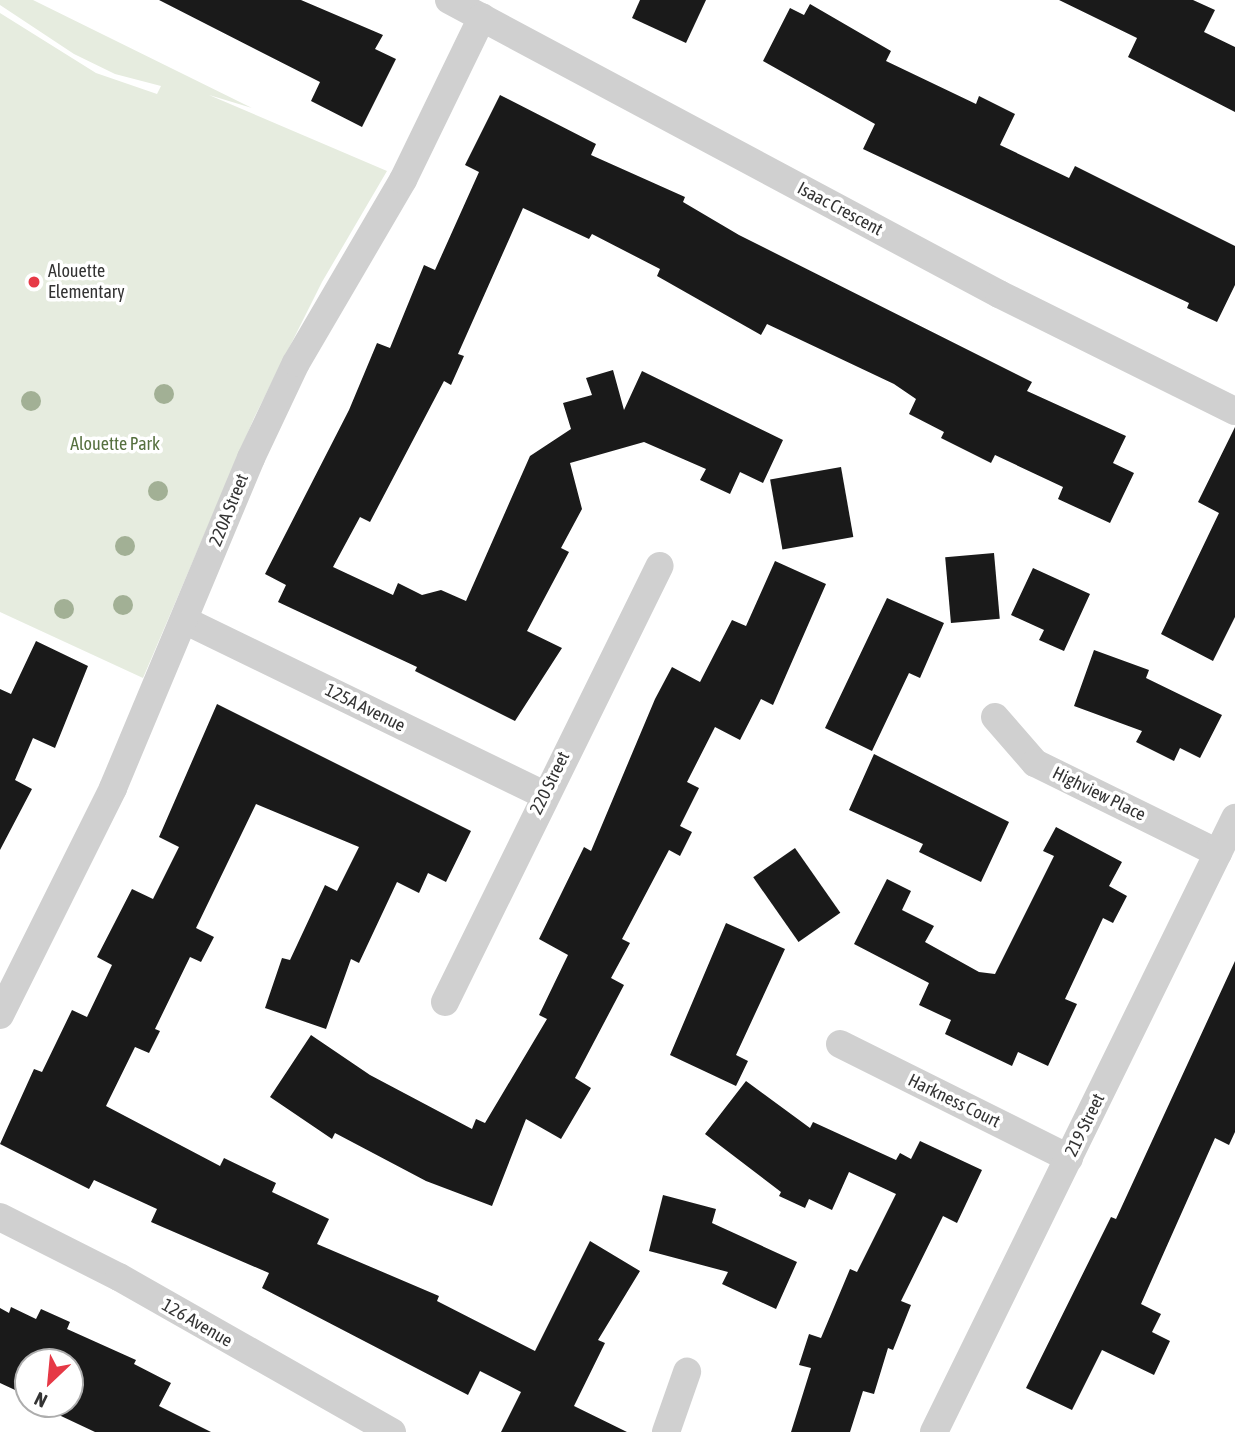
<!DOCTYPE html>
<style>
body{margin:0}
#map{position:relative;width:1235px;height:1432px;overflow:hidden;background:#fff;font-family:"Asap Condensed",sans-serif}
div>[style]{position:absolute}
.green>*{inset:0;background:#e6ecdf}
.building>*{inset:0;background:#1a1a1a;transform-origin:0 0}
.minor>*{height:28px;margin:-14px;padding:0 14px;transform-origin:14px;border-radius:14px;background:#d0d0d0}
.trees>*{width:20px;height:20px;margin:-10px;border-radius:50%;background:#a2b095}
.dots>*{width:19px;height:19px;translate:-50% -50%;box-sizing:border-box;border:4px solid #fff;border-radius:50%}
span{translate:-50% -50%;white-space:nowrap;text-align:center;line-height:1.15;-webkit-text-stroke:7px #fff;paint-order:stroke}
.street-label{font-size:18px;color:#333}
.poi-label{font-size:18px;color:#333}
.left{translate:0 -50%;text-align:left}
.park-label{font-size:18px;color:#56703f}
.north{position:absolute;left:14px;top:1348px;width:70px;height:70px;box-sizing:border-box;background:#fff;border:2px solid #adadad;border-radius:50%;rotate:206deg;font-size:19px;font-weight:700;line-height:28px;text-align:center;color:#333}
.north::after{content:'';display:block;margin:auto;width:24px;height:32px;background:#e63946;clip-path:polygon(50% 0,100% 100%,50% 72%,0 100%)}
</style>
<div id="map">
<div class="green">
<div style="clip-path:polygon(0 0,33px 0,252px 108px,209px 95px,387px 171px,322px 282px,254px 418px,143px 678px,0 612px,0 13px,96px 73px,157px 94px,161px 86px,115px 74px,74px 54px,0 5px)"></div>
</div>
<div class="building">
<div style="clip-path:polygon(159px 0,301px 0,383px 35px,375px 49px,396px 59px,362px 127px,311px 101px,320px 82px)"></div>
<div style="clip-path:polygon(640px 0,706px 0,686px 43px,632px 18px)"></div>
<div style="clip-path:polygon(1059px 0,1193px 0,1215px 10px,1204px 32px,1235px 47px,1235px 112px,1128px 57px,1137px 38px)"></div>
<div style="clip-path:polygon(810px 4px,891px 51px,886px 61px,976px 104px,979px 96px,1015px 114px,1000px 145px,1069px 178px,1075px 166px,1235px 246px,1235px 285px,1217px 322px,1187px 308px,1189px 303px,863px 149px,875px 124px,763px 61px,790px 8px,804px 15px)"></div>
<div style="clip-path:polygon(500px 95px,596px 144px,591px 155px,685px 197px,683px 202px,739px 235px,1032px 382px,1027px 391px,1126px 436px,1113px 463px,1134px 473px,1110px 523px,1058px 499px,1063px 487px,995px 455px,991px 463px,941px 438px,944px 432px,909px 414px,916px 399px,894px 384px,767px 324px,761px 335px,657px 276px,660px 269px,592px 234px,589px 239px,523px 208px,458px 354px,464px 356px,451px 385px,444px 381px,370px 522px,360px 517px,333px 567px,393px 595px,398px 583px,422px 595px,441px 590px,466px 601px,530px 456px,571px 429px,563px 403px,592px 395px,586px 378px,613px 370px,624px 410px,642px 371px,783px 440px,763px 483px,740px 472px,730px 494px,700px 480px,706px 469px,644px 442px,570px 463px,582px 509px,561px 548px,569px 552px,527px 631px,562px 648px,515px 721px,415px 671px,417px 667px,278px 602px,286px 585px,265px 574px,349px 410px,377px 343px,390px 348px,424px 265px,435px 270px,479px 172px,465px 165px)"></div>
<div style="clip-path:polygon(1235px 427px,1235px 617px,1213px 661px,1161px 634px,1219px 513px,1198px 502px)"></div>
<div style="left:841px;top:467px;width:71px;height:72px;rotate:80deg"></div>
<div style="left:994px;top:553px;width:66px;height:49px;rotate:85deg"></div>
<div style="clip-path:polygon(775px 561px,826px 584px,773px 705px,761px 699px,740px 740px,715px 727px,687px 782px,699px 788px,680px 826px,692px 832px,680px 856px,669px 850px,622px 939px,630px 943px,611px 978px,624px 985px,575px 1078px,591px 1088px,561px 1139px,526px 1119px,492px 1206px,426px 1181px,335px 1133px,332px 1139px,270px 1097px,311px 1035px,370px 1075px,472px 1129px,476px 1119px,485px 1123px,547px 1019px,539px 1015px,568px 955px,539px 939px,584px 847px,591px 851px,655px 699px,672px 667px,700px 682px,732px 620px,746px 626px)"></div>
<div style="clip-path:polygon(1033px 568px,1090px 594px,1064px 651px,1039px 640px,1044px 630px,1011px 615px)"></div>
<div style="clip-path:polygon(887px 598px,944px 623px,920px 678px,909px 673px,872px 751px,825px 728px)"></div>
<div style="clip-path:polygon(36px 641px,88px 666px,55px 748px,33px 738px,15px 780px,32px 789px,0 850px,0 689px,11px 694px)"></div>
<div style="clip-path:polygon(1094px 650px,1149px 670px,1146px 678px,1222px 715px,1200px 758px,1180px 748px,1174px 761px,1136px 742px,1142px 731px,1074px 706px)"></div>
<div style="clip-path:polygon(217px 704px,471px 831px,446px 882px,428px 873px,419px 893px,397px 882px,359px 963px,351px 959px,326px 1029px,265px 1008px,282px 958px,290px 960px,325px 885px,337px 891px,359px 847px,256px 804px,196px 928px,214px 937px,201px 962px,190px 957px,155px 1029px,160px 1031px,149px 1053px,135px 1047px,106px 1106px,220px 1166px,224px 1158px,276px 1183px,272px 1192px,329px 1219px,317px 1244px,439px 1296px,437px 1301px,535px 1351px,590px 1241px,640px 1271px,598px 1340px,605px 1343px,574px 1406px,627px 1432px,501px 1432px,521px 1392px,480px 1371px,468px 1395px,262px 1288px,269px 1273px,151px 1222px,157px 1209px,94px 1180px,89px 1189px,0 1144px,34px 1069px,42px 1072px,72px 1010px,87px 1017px,112px 965px,97px 957px,132px 889px,153px 899px,179px 847px,159px 837px)"></div>
<div style="clip-path:polygon(874px 754px,1009px 822px,981px 882px,919px 852px,923px 844px,849px 810px)"></div>
<div style="clip-path:polygon(1056px 827px,1122px 862px,1109px 886px,1127px 896px,1113px 923px,1103px 918px,1065px 999px,1077px 1004px,1048px 1066px,1018px 1052px,1012px 1066px,945px 1034px,951px 1020px,919px 1005px,929px 983px,854px 944px,887px 879px,911px 891px,902px 910px,934px 926px,925px 942px,979px 972px,995px 974px,1054px 856px,1043px 851px)"></div>
<div style="left:795px;top:848px;width:79px;height:51px;rotate:55deg"></div>
<div style="clip-path:polygon(726px 923px,785px 949px,736px 1055px,748px 1061px,736px 1086px,670px 1055px)"></div>
<div style="clip-path:polygon(1235px 961px,1235px 1132px,1229px 1145px,1215px 1138px,1141px 1304px,1161px 1314px,1152px 1332px,1170px 1341px,1154px 1375px,1102px 1350px,1072px 1410px,1026px 1388px,1111px 1217px,1116px 1219px)"></div>
<div style="clip-path:polygon(746px 1081px,810px 1128px,813px 1122px,896px 1160px,900px 1153px,911px 1159px,920px 1141px,982px 1170px,957px 1223px,943px 1216px,901px 1301px,911px 1305px,893px 1350px,888px 1348px,874px 1394px,863px 1391px,850px 1432px,791px 1432px,811px 1368px,799px 1365px,809px 1334px,821px 1338px,850px 1269px,857px 1272px,896px 1194px,849px 1172px,832px 1210px,809px 1199px,805px 1208px,779px 1196px,781px 1192px,705px 1134px)"></div>
<div style="clip-path:polygon(663px 1195px,716px 1209px,712px 1223px,797px 1262px,776px 1309px,722px 1284px,728px 1272px,649px 1251px)"></div>
<div style="clip-path:polygon(11px 1307px,36px 1319px,41px 1309px,70px 1322px,67px 1329px,136px 1360px,134px 1364px,171px 1383px,159px 1406px,211px 1432px,95px 1432px,44px 1408px,44px 1404px,70px 1404px,70px 1362px,28px 1362px,28px 1396px,0 1383px,0 1308px,9px 1313px)"></div>
</div>
<div class="minor">
<div style="left:449px;top:0;width:624px;rotate:28.13deg"></div>
<div style="left:999px;top:294px;width:263px;rotate:26.4deg"></div>
<div style="left:186px;top:621px;width:398px;rotate:25.9deg"></div>
<div style="left:995px;top:717px;width:61px;rotate:49deg"></div>
<div style="left:1035px;top:763px;width:204px;rotate:26.2deg"></div>
<div style="left:445px;top:1002px;width:486px;rotate:-63.8deg"></div>
<div style="left:0;top:1015px;width:254px;rotate:-63.5deg"></div>
<div style="left:113px;top:788px;width:358px;rotate:-67.3deg"></div>
<div style="left:251px;top:458px;width:105px;rotate:-64.7deg"></div>
<div style="left:296px;top:363px;width:212px;rotate:-59.7deg"></div>
<div style="left:403px;top:180px;width:181px;rotate:-64.1deg"></div>
<div style="left:840px;top:1044px;width:256px;rotate:26.5deg"></div>
<div style="left:0;top:1217px;width:133px;rotate:26.8deg"></div>
<div style="left:119px;top:1277px;width:314px;rotate:29.6deg"></div>
<div style="left:666px;top:1432px;width:64px;rotate:-70.7deg"></div>
<div style="left:934px;top:1432px;width:684px;rotate:-63.88deg"></div>
</div>
<div class="trees">
<div style="left:164px;top:394px"></div>
<div style="left:31px;top:401px"></div>
<div style="left:158px;top:491px"></div>
<div style="left:125px;top:546px"></div>
<div style="left:123px;top:605px"></div>
<div style="left:64px;top:609px"></div>
</div>
<div class="dots">
<div style="left:34px;top:282px;background:#e63946"></div>
</div>
<div class="street-label">
<span style="left:840px;top:209px;rotate:28deg">Isaac Crescent</span>
<span style="left:229px;top:510px;rotate:-68deg">220A Street</span>
<span style="left:365px;top:708px;rotate:26deg">125A Avenue</span>
<span style="left:550px;top:783px;rotate:-64deg">220 Street</span>
<span style="left:1099px;top:794px;rotate:26deg">Highview Place</span>
<span style="left:954px;top:1101px;rotate:26deg">Harkness Court</span>
<span style="left:1085px;top:1125px;rotate:-64deg">219 Street</span>
<span style="left:197px;top:1323px;rotate:30deg">126 Avenue</span>
</div>
<div class="poi-label">
<span class="left" style="left:48px;top:282px">Alouette<br>Elementary</span>
</div>
<div class="park-label">
<span style="left:115px;top:444px">Alouette Park</span>
</div>
<div class="north">N</div>
</div>
